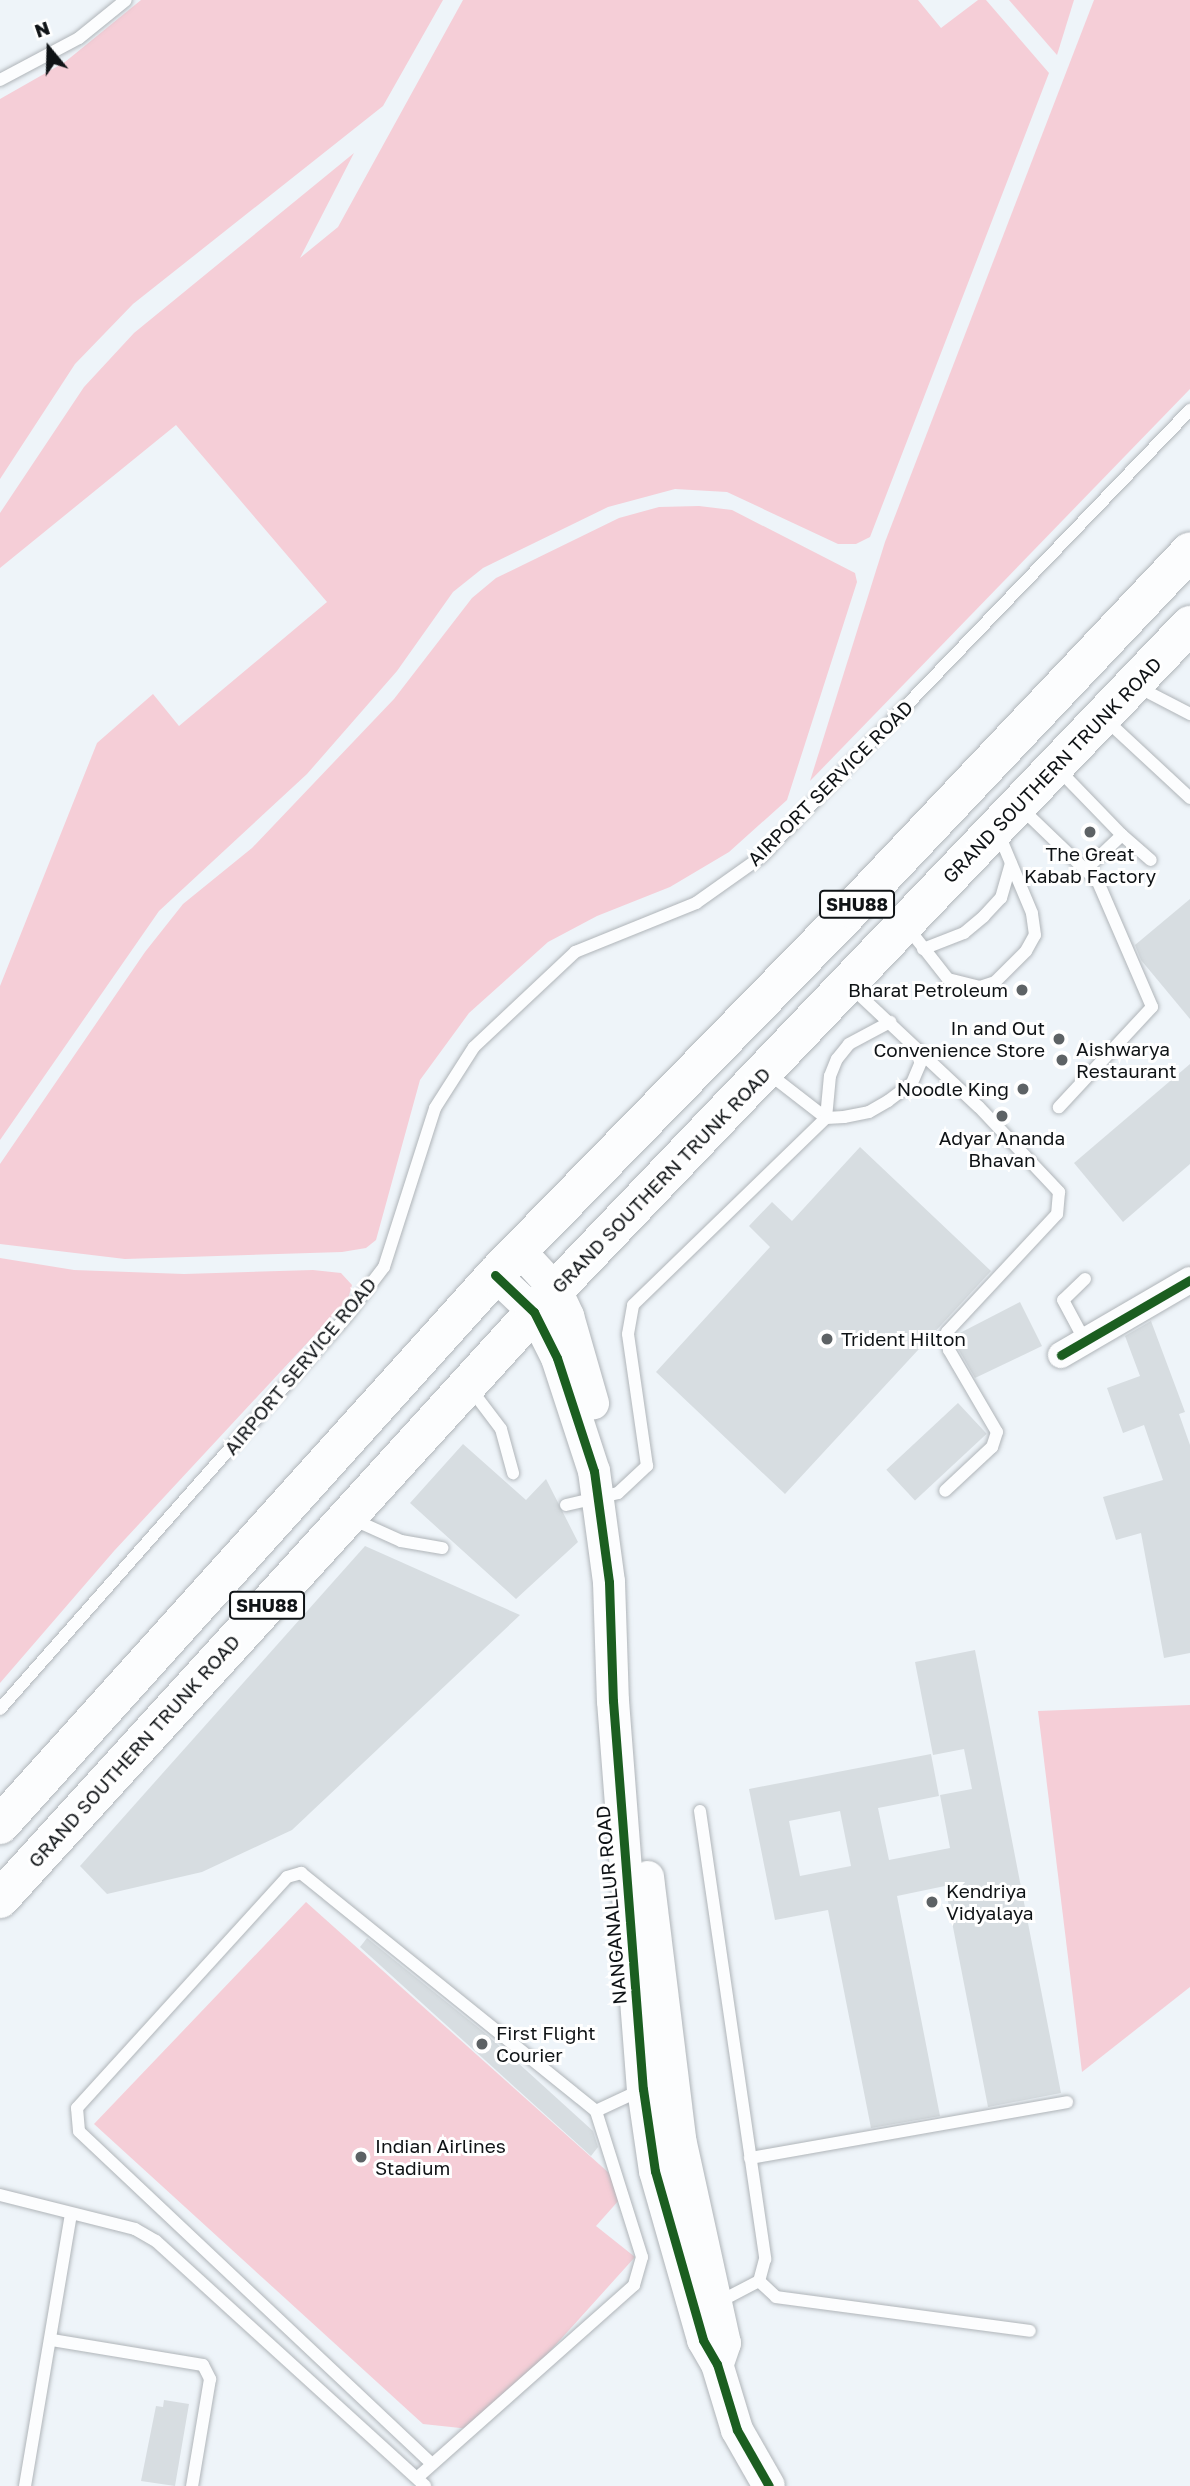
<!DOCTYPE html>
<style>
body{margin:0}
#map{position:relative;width:1190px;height:2486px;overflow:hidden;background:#eef4f9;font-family:"Golos Text",sans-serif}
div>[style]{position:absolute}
.green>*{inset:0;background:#f5ced7}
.building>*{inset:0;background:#d7dde1;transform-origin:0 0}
.roads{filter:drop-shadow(0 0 2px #b0b5b9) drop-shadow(0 0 2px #b0b5b9)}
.service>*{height:12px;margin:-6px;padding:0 6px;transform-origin:6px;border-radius:6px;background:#fcfdfe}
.minor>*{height:26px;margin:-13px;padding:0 13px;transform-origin:13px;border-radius:13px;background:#fcfdfe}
.tertiary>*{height:32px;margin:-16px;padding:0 16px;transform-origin:16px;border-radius:16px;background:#fcfdfe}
.primary>*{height:38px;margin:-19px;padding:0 19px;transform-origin:19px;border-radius:19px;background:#fcfdfe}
.cycleway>*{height:9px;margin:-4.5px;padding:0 4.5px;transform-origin:4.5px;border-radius:4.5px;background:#1b5e20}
.dots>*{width:19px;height:19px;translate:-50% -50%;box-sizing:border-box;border:4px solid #fff;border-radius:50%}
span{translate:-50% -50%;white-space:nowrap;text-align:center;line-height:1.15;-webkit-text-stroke:6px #fff;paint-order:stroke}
.shield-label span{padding:2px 5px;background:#fff;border:2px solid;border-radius:5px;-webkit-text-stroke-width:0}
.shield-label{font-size:18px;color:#0f1316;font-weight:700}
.street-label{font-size:19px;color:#0f1316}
.poi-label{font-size:19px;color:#0f1316}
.right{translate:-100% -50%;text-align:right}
.left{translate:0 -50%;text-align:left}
.north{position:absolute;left:14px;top:14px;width:70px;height:70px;-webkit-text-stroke:5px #fff;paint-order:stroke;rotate:341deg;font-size:19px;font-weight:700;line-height:28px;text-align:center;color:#0f1316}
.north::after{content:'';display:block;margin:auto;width:24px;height:32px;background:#0f1316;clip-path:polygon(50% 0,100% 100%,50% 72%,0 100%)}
</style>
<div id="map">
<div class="green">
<div style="clip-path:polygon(141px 0,443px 0,383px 106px,133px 304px,75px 364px,0 479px,0 99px,65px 62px)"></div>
<div style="clip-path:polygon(463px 0,918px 0,941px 28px,978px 0,986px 0,1049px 73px,870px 537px,856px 544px,838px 544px,727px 492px,675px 489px,608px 507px,483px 568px,453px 592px,397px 671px,307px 774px,159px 911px,0 1140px,0 986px,97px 743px,153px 694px,179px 726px,327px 602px,176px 425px,0 568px,0 513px,84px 387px,134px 333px,354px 153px,300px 258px,338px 227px)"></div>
<div style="clip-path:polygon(1009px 0,1074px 0,1057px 55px)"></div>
<div style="clip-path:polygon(1094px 0,1190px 0,1190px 389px,810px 781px,885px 542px)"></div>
<div style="clip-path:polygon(699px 506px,732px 510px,855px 573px,857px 582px,787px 800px,729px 852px,670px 887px,597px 916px,548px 942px,469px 1013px,420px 1080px,376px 1240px,366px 1248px,342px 1252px,125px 1259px,0 1244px,0 1164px,145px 952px,183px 904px,252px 848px,394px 699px,472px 598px,496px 578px,619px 518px,659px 507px)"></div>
<div style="clip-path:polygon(0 1258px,74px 1270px,184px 1274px,313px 1270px,341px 1273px,352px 1285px,348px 1299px,114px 1551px,0 1683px)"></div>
<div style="clip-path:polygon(1190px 1705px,1190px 1987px,1082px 2072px,1038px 1711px)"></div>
<div style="clip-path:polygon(306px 1902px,628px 2190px,596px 2226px,635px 2257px,479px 2430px,423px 2424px,94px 2124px)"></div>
</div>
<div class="building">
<div style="clip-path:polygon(1190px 899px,1190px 1019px,1141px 960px,1135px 945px)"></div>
<div style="clip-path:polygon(1190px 1064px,1190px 1164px,1123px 1222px,1074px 1163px)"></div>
<div style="clip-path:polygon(860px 1147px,991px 1271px,785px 1494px,656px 1372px,770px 1247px,749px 1226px,772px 1202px,792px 1221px)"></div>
<div style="clip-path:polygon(1020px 1302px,1042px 1346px,975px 1378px,957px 1347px,956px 1335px)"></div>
<div style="clip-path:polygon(1151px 1321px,1185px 1412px,1179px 1414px,1190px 1445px,1190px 1653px,1164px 1658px,1141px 1533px,1116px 1540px,1103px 1497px,1163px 1480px,1144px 1425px,1123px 1433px,1107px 1388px,1140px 1376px,1125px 1336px)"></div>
<div style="left:958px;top:1403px;width:42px;height:98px;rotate:47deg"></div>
<div style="clip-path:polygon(463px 1444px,526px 1500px,546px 1479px,578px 1542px,516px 1599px,410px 1503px)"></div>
<div style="clip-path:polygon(365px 1546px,520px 1615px,292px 1830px,202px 1872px,107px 1894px,80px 1866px)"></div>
<div style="clip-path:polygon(evenodd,975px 1650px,1061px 2093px,988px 2107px,945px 1886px,897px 1896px,940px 2116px,871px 2128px,828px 1910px,775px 1920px,749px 1789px,931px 1754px,939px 1796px,878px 1808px,889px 1860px,950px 1848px,940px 1795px,972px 1789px,964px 1749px,933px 1755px,915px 1662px,975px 1650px,840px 1811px,851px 1866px,800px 1876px,789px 1821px,840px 1811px)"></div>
<div style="clip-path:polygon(367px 1938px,485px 2033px,593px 2131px,598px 2147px,591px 2156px,360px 1947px)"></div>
<div style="clip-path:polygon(164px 2400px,189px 2404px,175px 2486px,141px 2481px,156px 2406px,163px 2407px)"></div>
</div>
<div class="roads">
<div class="service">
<div style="left:0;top:80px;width:89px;rotate:-28deg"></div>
<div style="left:79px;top:38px;width:60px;rotate:-39deg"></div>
<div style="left:1138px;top:687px;width:59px;rotate:27.4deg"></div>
<div style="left:1105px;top:719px;width:116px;rotate:42.9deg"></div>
<div style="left:1058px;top:769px;width:92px;rotate:45.9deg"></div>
<div style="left:1122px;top:835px;width:51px;rotate:136.6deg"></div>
<div style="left:1021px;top:808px;width:107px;rotate:43.9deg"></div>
<div style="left:1098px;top:882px;width:136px;rotate:66.6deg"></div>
<div style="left:1152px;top:1007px;width:137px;rotate:132.9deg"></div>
<div style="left:1122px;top:835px;width:38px;rotate:41deg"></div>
<div style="left:908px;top:928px;width:65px;rotate:51.9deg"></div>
<div style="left:948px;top:979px;width:33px;rotate:14deg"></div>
<div style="left:980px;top:987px;width:16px;rotate:-18deg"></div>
<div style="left:995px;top:982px;width:44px;rotate:-45deg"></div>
<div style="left:1026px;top:951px;width:18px;rotate:-61deg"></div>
<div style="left:1035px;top:935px;width:22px;rotate:-98deg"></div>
<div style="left:1032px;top:913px;width:88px;rotate:-112.8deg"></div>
<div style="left:923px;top:949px;width:44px;rotate:-21.3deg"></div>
<div style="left:964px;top:933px;width:26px;rotate:-40deg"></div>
<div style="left:984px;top:916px;width:25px;rotate:-47deg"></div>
<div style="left:1001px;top:898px;width:36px;rotate:-74deg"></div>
<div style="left:851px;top:987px;width:175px;rotate:43.2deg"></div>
<div style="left:979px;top:1107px;width:117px;rotate:46.7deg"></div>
<div style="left:1059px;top:1192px;width:22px;rotate:95deg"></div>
<div style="left:1057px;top:1214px;width:161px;rotate:133deg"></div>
<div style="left:947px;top:1332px;width:18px;rotate:84deg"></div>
<div style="left:949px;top:1350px;width:95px;rotate:59.7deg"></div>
<div style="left:997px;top:1432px;width:16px;rotate:108deg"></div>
<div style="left:992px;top:1447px;width:64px;rotate:136.9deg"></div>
<div style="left:768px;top:1073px;width:73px;rotate:37.8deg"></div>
<div style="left:826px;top:1118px;width:18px;rotate:-3deg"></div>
<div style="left:844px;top:1117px;width:25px;rotate:-11deg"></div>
<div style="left:869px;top:1112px;width:22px;rotate:-30deg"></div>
<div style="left:888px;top:1101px;width:30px;rotate:-37deg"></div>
<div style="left:912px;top:1083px;width:30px;rotate:-67deg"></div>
<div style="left:1085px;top:1279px;width:30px;rotate:136deg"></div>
<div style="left:1063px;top:1300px;width:47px;rotate:61.8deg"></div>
<div style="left:470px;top:1388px;width:51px;rotate:52.9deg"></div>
<div style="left:501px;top:1429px;width:46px;rotate:74.7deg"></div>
<div style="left:566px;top:1505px;width:53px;rotate:-13deg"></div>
<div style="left:618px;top:1493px;width:40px;rotate:-43deg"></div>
<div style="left:647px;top:1466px;width:133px;rotate:-98.2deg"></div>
<div style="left:628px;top:1334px;width:29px;rotate:-80deg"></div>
<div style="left:633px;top:1305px;width:269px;rotate:-44.1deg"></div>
<div style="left:826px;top:1118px;width:42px;rotate:-84.6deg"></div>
<div style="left:830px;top:1076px;width:18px;rotate:-68deg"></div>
<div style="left:837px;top:1059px;width:19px;rotate:-51deg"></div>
<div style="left:849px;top:1044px;width:47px;rotate:-28.2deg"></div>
<div style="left:350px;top:1518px;width:56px;rotate:24.3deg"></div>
<div style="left:401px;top:1541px;width:42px;rotate:9.7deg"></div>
<div style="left:0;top:1709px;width:521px;rotate:-48.58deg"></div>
<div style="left:345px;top:1318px;width:64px;rotate:-52.6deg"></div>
<div style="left:384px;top:1267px;width:167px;rotate:-72.2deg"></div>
<div style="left:435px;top:1108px;width:72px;rotate:-57.4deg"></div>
<div style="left:474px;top:1047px;width:139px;rotate:-43.2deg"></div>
<div style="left:575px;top:952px;width:131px;rotate:-22deg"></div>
<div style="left:696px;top:903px;width:80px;rotate:-35.3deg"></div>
<div style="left:761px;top:857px;width:620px;rotate:-46.18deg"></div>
<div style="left:700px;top:1811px;width:453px;rotate:81.7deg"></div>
<div style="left:765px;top:2259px;width:23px;rotate:105deg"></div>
<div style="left:759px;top:2281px;width:50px;rotate:152.4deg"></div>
<div style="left:750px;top:2158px;width:322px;rotate:-10deg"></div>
<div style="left:0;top:2195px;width:139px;rotate:14.1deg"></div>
<div style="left:135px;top:2229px;width:24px;rotate:30deg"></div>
<div style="left:156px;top:2241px;width:364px;rotate:42.3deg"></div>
<div style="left:759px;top:2281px;width:23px;rotate:43deg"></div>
<div style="left:776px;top:2297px;width:256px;rotate:7.6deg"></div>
<div style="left:52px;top:2340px;width:153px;rotate:9.4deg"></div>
<div style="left:203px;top:2365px;width:16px;rotate:63deg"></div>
<div style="left:210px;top:2379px;width:109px;rotate:99.5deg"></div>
<div style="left:432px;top:2464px;width:485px;rotate:-136.7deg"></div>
<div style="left:79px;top:2131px;width:23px;rotate:-95deg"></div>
<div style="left:77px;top:2108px;width:312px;rotate:-47.7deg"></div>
<div style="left:287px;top:1877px;width:15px;rotate:-16deg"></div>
<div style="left:301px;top:1873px;width:379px;rotate:38.9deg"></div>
<div style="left:418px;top:2477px;width:289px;rotate:-41.6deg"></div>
<div style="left:634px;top:2285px;width:29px;rotate:-74deg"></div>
<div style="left:642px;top:2257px;width:153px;rotate:-107.5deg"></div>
<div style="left:596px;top:2111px;width:52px;rotate:-25.1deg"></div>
<div style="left:25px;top:2486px;width:276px;rotate:-80.4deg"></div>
</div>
<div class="minor">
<div style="left:1061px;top:1355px;width:149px;rotate:-30.2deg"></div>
</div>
<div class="tertiary">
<div style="left:519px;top:1250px;width:54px;rotate:47.2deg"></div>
<div style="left:556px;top:1290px;width:29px;rotate:65deg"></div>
<div style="left:568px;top:1316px;width:91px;rotate:74deg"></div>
<div style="left:495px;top:1275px;width:54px;rotate:43.5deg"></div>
<div style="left:534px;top:1312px;width:51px;rotate:63.4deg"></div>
<div style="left:557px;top:1358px;width:119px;rotate:71.9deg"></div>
<div style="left:594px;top:1471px;width:112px;rotate:82.3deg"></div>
<div style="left:609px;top:1582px;width:119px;rotate:88.1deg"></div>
<div style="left:613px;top:1701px;width:389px;rotate:85.6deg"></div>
<div style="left:643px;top:2089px;width:83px;rotate:81.7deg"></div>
<div style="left:655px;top:2171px;width:176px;rotate:74.1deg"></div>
<div style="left:703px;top:2340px;width:28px;rotate:60deg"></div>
<div style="left:717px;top:2364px;width:69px;rotate:73.1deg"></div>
<div style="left:737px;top:2430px;width:64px;rotate:60.3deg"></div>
<div style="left:648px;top:1877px;width:264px;rotate:83deg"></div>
<div style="left:680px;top:2139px;width:209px;rotate:77.6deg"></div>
<div style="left:725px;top:2343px;width:18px;rotate:109deg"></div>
</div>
<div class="primary">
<div style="left:0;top:1825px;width:740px;rotate:-48.01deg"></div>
<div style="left:495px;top:1275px;width:511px;rotate:-45.71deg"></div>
<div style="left:852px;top:909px;width:492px;rotate:-46.6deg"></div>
<div style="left:0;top:1899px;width:794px;rotate:-47.71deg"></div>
<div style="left:534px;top:1312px;width:950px;rotate:-46.32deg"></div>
</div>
</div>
<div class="cycleway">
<div style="left:495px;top:1275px;width:54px;rotate:43.5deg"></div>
<div style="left:534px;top:1312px;width:51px;rotate:63.4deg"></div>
<div style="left:557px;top:1358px;width:119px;rotate:71.9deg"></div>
<div style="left:594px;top:1471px;width:112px;rotate:82.3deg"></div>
<div style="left:609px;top:1582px;width:119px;rotate:88.1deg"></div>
<div style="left:613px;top:1701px;width:389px;rotate:85.6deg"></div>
<div style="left:643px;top:2089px;width:83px;rotate:81.7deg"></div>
<div style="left:655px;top:2171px;width:176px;rotate:74.1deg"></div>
<div style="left:703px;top:2340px;width:28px;rotate:60deg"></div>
<div style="left:717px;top:2364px;width:69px;rotate:73.1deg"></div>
<div style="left:737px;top:2430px;width:64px;rotate:60.3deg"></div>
<div style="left:1061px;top:1355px;width:149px;rotate:-30.2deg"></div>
</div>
<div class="dots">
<div style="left:1090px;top:832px;background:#5d6265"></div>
<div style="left:1022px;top:990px;background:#5d6265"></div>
<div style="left:1059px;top:1039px;background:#5d6265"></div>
<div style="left:1062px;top:1060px;background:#5d6265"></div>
<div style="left:1023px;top:1089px;background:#5d6265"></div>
<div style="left:1002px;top:1116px;background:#5d6265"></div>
<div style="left:827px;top:1339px;background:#5d6265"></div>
<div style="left:932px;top:1902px;background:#5d6265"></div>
<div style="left:482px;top:2044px;background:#5d6265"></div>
<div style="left:361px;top:2157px;background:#5d6265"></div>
</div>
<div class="shield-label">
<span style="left:857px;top:904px">SHU88</span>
<span style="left:267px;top:1605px">SHU88</span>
</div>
<div class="street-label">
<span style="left:1052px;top:770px;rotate:-46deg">GRAND SOUTHERN TRUNK ROAD</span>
<span style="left:830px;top:783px;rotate:-45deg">AIRPORT SERVICE ROAD</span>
<span style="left:661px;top:1180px;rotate:-46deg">GRAND SOUTHERN TRUNK ROAD</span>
<span style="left:300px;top:1366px;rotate:-50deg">AIRPORT SERVICE ROAD</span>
<span style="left:134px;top:1751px;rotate:-48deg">GRAND SOUTHERN TRUNK ROAD</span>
<span style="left:611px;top:1905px;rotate:-95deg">NANGANALLUR ROAD</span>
</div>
<div class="poi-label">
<span style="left:1090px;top:865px">The Great<br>Kabab Factory</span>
<span class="right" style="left:1008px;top:990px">Bharat Petroleum</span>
<span class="right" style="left:1045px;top:1039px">In and Out<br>Convenience Store</span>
<span class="left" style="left:1076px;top:1060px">Aishwarya<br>Restaurant</span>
<span class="right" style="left:1009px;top:1089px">Noodle King</span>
<span style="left:1002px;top:1149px">Adyar Ananda<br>Bhavan</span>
<span class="left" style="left:841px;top:1339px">Trident Hilton</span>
<span class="left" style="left:946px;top:1902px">Kendriya<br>Vidyalaya</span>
<span class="left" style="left:496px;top:2044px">First Flight<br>Courier</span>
<span class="left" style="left:375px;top:2157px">Indian Airlines<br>Stadium</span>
</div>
<div class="north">N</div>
</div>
